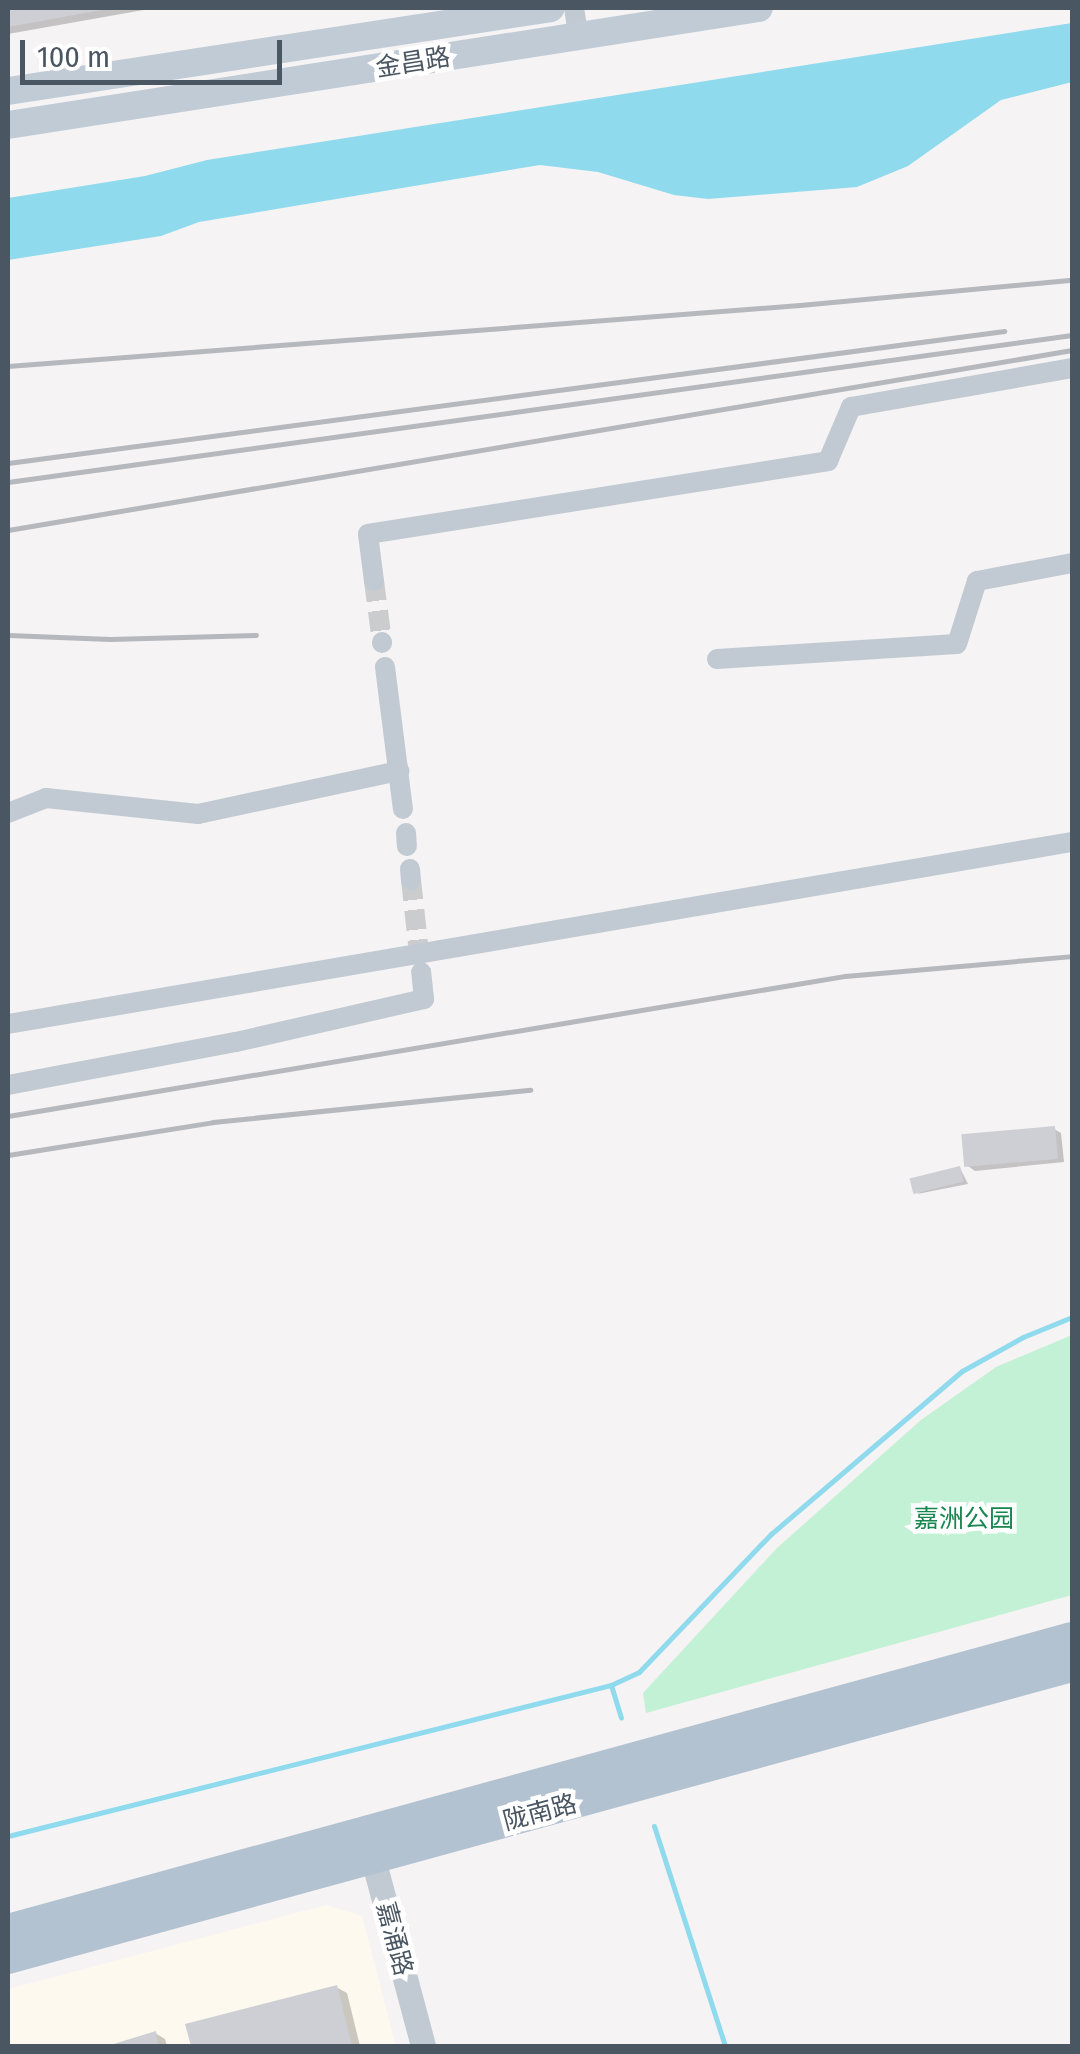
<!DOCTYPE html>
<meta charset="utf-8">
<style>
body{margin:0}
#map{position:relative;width:1080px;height:2054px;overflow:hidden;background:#f5f3f3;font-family:"Fira Sans Condensed","Noto Sans SC",sans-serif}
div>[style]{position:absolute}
.commercial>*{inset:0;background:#fdf9ef}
.green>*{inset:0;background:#c3f1d5}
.water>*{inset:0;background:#90daee}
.shadow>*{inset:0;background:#0003}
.stream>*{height:5px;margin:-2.5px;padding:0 2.5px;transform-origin:2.5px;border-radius:2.5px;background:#90daee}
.building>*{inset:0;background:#cdcfd5;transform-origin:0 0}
.minor-tunnel>*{height:20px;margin-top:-10px;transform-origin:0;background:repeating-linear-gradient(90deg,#caccce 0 20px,transparent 0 30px)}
.minor>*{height:20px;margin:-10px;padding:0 10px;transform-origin:10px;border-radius:10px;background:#c1cad2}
.tertiary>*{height:25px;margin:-12.5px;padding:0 12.5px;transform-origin:12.5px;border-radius:12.5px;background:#c1cad2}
.secondary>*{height:28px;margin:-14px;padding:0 14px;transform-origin:14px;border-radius:14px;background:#c1cbd6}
.primary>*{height:30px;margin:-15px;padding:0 15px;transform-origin:15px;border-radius:15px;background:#b3c2d1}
.rail>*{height:5px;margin:-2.5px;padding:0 2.5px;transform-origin:2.5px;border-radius:2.5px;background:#b5b8bd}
span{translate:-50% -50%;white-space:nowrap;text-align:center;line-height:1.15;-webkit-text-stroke:9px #fff;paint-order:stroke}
.street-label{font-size:25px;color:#4a5661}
.park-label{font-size:25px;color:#17864f}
.frame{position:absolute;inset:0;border:10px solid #4a5661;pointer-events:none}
.scale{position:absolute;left:20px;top:40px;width:262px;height:45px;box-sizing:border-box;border:5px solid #4a5661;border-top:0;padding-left:12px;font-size:30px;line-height:35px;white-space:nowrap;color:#4a5661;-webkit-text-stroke:8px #fff;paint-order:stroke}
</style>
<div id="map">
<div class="commercial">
<div style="clip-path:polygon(326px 1905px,362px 1916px,396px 2046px,8px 2046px,8px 1989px)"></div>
</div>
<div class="green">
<div style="clip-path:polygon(1072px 1335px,1072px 1595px,646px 1713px,643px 1693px,777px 1548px,921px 1420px,996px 1367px)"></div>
</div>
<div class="water">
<div style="clip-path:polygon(1072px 23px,1072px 82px,1001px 100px,908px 166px,857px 187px,708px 199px,674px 195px,598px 172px,540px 165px,199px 222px,161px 236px,8px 260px,8px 198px,145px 176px,207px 160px)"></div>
</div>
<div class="shadow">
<div style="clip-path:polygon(8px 8px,155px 8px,8px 34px)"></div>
<div style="clip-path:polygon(1054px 1129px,1061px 1133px,1064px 1162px,975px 1171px,968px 1166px)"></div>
<div style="clip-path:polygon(960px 1168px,968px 1184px,917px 1194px)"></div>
<div style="clip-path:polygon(336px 1987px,347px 1993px,360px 2046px,194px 2046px,188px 2026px)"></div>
<div style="clip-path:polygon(155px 2033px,165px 2039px,167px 2046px,113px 2046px)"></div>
</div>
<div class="stream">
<div style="left:611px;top:1685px;width:31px;rotate:-25deg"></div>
<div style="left:639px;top:1672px;width:191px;rotate:-46.3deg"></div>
<div style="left:771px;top:1534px;width:251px;rotate:-40.5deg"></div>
<div style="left:962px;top:1371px;width:70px;rotate:-29.1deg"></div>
<div style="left:1023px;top:1337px;width:53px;rotate:-22.2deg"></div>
<div style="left:654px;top:1826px;width:231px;rotate:72.1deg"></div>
<div style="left:8px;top:1836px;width:622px;rotate:-14.06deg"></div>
<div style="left:611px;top:1685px;width:34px;rotate:73deg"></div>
</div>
<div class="building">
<div style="clip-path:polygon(8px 8px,107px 8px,107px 9px,8px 27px)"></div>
<div style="left:1055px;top:1126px;width:33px;height:94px;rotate:85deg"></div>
<div style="left:960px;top:1166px;width:16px;height:52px;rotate:76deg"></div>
<div style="clip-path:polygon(337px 1985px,352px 2046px,191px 2046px,185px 2024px)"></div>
<div style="clip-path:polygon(156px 2031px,158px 2046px,107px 2046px)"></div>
</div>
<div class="minor-tunnel">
<div style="left:374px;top:581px;width:62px;rotate:82.5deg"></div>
<div style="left:411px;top:880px;width:91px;rotate:83.7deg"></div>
</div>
<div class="minor">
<div style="left:574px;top:8px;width:30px;rotate:81deg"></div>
<div style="left:374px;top:581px;width:47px;rotate:-97.3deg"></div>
<div style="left:368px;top:534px;width:466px;rotate:-9deg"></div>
<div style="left:828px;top:461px;width:59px;rotate:-66.9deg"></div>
<div style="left:851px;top:407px;width:224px;rotate:-10deg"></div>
<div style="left:382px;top:642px;width:1px;rotate:90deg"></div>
<div style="left:717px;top:659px;width:240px;rotate:-3.6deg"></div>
<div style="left:957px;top:644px;width:66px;rotate:-72.4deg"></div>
<div style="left:977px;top:581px;width:97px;rotate:-10.7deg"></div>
<div style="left:385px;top:667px;width:143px;rotate:82.8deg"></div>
<div style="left:8px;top:813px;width:41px;rotate:-21.5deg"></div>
<div style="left:46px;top:798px;width:153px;rotate:6deg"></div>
<div style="left:198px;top:814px;width:206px;rotate:-12.1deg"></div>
<div style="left:406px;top:833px;width:13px;rotate:86deg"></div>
<div style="left:410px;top:869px;width:11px;rotate:85deg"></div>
<div style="left:8px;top:1024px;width:1079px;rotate:-9.71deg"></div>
<div style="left:8px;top:1085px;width:232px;rotate:-10.7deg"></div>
<div style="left:236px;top:1042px;width:193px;rotate:-12.9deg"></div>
<div style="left:424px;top:999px;width:27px;rotate:-96deg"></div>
</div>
<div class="tertiary">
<div style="left:369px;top:1844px;width:209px;rotate:75deg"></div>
</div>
<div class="secondary">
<div style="left:8px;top:91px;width:549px;rotate:-8.69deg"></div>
<div style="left:8px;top:125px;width:760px;rotate:-8.86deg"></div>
</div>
<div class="primary">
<div style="left:8px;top:1929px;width:1103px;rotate:-15.35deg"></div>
<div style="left:8px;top:1959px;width:1103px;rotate:-15.35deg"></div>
</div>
<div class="rail">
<div style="left:8px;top:366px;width:794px;rotate:-4.4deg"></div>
<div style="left:800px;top:305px;width:273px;rotate:-5.3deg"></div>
<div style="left:8px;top:463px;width:1005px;rotate:-7.55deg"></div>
<div style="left:8px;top:482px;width:1074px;rotate:-7.87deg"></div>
<div style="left:8px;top:530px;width:1079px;rotate:-9.6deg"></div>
<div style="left:8px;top:635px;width:102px;rotate:2.2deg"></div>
<div style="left:110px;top:639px;width:146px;rotate:-1.6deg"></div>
<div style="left:8px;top:1116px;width:849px;rotate:-9.5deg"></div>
<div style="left:845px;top:976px;width:228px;rotate:-5deg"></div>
<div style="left:8px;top:1155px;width:208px;rotate:-9.1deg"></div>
<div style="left:213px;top:1122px;width:319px;rotate:-5.8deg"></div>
</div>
<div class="street-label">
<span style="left:413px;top:63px;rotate:-9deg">金昌路</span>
<span style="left:540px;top:1813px;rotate:-15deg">陇南路</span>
<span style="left:394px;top:1939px;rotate:75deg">嘉涌路</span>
</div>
<div class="park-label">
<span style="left:964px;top:1519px">嘉洲公园</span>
</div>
<div class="frame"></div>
<div class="scale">100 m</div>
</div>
